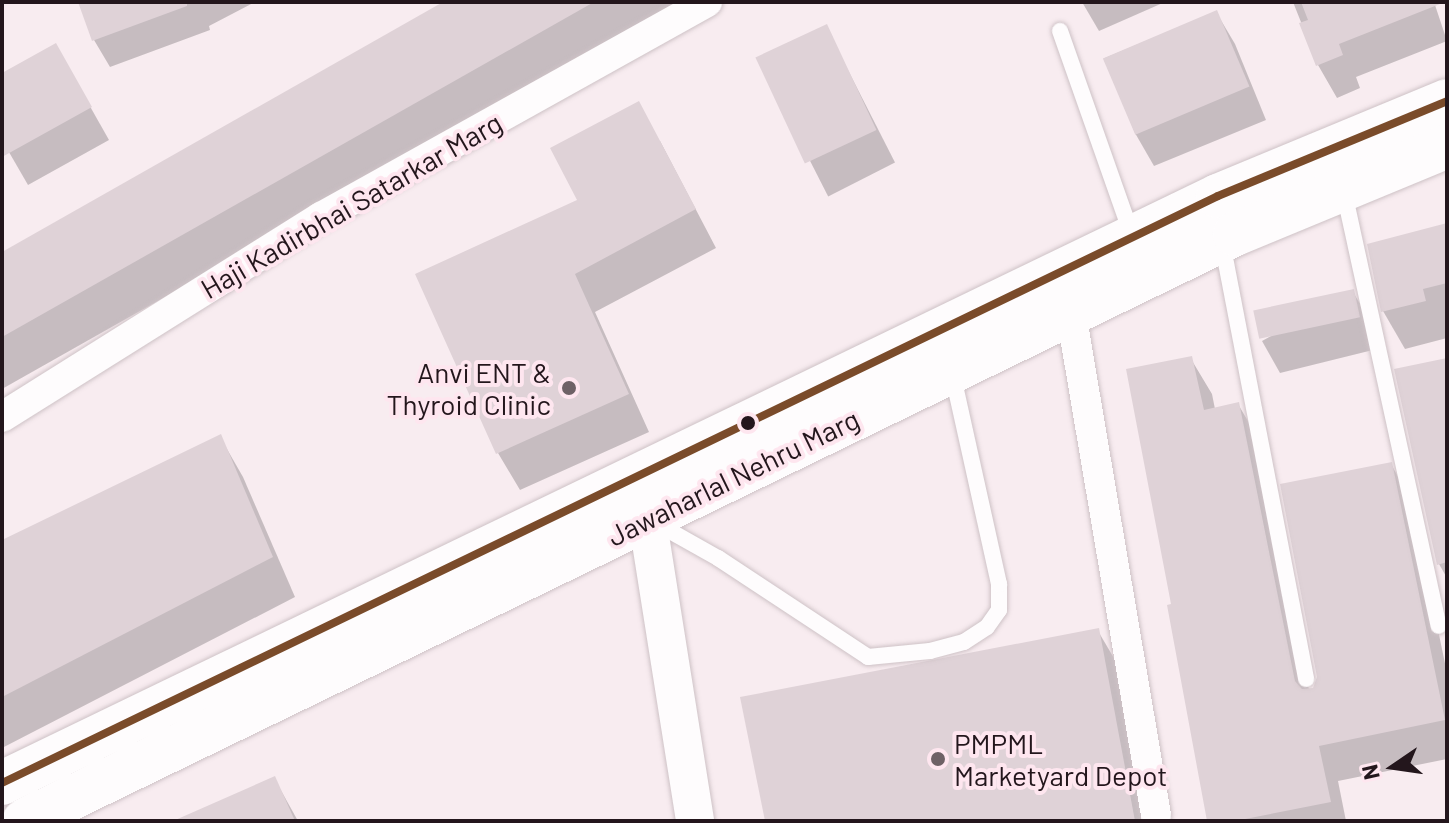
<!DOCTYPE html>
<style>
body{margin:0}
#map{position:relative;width:1449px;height:823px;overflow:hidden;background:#f8ecf0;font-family:Barlow,sans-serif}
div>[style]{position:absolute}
.shadow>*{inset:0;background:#0003;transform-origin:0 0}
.building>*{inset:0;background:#dfd2d7;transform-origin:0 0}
.roads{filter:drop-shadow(0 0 2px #cec2c6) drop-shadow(0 0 2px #cec2c6)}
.service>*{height:16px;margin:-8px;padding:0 8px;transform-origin:8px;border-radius:8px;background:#fefcfd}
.minor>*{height:30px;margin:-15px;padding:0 15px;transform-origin:15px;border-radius:15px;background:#fefcfd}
.tertiary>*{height:38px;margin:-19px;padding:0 19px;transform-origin:19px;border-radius:19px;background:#fefcfd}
.primary>*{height:44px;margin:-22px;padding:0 22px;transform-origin:22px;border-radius:22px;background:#fefcfd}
.bus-1>*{height:8px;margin:-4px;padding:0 4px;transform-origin:4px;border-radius:4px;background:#7a4b2a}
.dots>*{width:22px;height:22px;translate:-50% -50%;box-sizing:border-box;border:4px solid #fee6ef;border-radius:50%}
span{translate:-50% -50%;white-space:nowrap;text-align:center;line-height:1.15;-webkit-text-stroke:8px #fee6ef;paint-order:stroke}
.street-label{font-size:28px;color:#23161c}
.poi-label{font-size:28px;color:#23161c}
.right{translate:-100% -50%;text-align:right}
.left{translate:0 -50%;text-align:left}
.frame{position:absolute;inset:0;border:4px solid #23161c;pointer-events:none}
.north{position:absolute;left:1353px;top:727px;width:80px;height:80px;-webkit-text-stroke:6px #fee6ef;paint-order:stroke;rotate:257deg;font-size:22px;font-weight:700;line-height:32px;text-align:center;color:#23161c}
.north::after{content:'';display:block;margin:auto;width:28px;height:36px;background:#23161c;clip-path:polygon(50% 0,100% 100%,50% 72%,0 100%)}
</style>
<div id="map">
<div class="shadow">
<div style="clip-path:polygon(81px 2px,255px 2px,209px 26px,210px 30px,110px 67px,94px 40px)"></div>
<div style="clip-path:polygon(448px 2px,687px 2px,2px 389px,2px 254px)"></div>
<div style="clip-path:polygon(1082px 2px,1165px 2px,1099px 31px)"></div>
<div style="clip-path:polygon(1293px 2px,1434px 2px,1447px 41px,1356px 77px,1360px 88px,1337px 98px,1318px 65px)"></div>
<div style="clip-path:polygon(1216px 12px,1235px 44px,1266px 120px,1154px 166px,1135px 133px,1105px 58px)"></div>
<div style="left:826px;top:27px;width:152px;height:75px;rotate:63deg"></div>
<div style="clip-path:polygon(2px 75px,74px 78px,109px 140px,28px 185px,2px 140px)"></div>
<div style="clip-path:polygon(660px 141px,716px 248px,595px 312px,649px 432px,520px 490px,498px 453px,580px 201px)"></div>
<div style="clip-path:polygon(1447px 225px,1447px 338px,1405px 349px,1383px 311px)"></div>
<div style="clip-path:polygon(1353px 292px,1372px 324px,1377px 349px,1280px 373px,1262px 341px)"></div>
<div style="clip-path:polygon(1191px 359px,1212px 394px,1215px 409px,1238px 404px,1259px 440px,1309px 690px,1314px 690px,1391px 464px,1411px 500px,1447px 673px,1447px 759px,1338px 781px,1346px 821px,1209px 821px,1173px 606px)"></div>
<div style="clip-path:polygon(1447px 360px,1447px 578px,1439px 564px)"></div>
<div style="clip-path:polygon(220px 437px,243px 477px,295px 597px,2px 748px,2px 542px)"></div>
<div style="clip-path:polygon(1098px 631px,1121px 670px,1149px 821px,767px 821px)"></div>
<div style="clip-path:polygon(274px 778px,298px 821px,178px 821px)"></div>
</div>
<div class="building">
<div style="clip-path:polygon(78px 2px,187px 2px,187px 6px,92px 41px)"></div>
<div style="clip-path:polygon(443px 2px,594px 2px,2px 337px,2px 252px)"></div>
<div style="clip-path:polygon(1301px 2px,1440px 2px,1440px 4px,1339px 44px,1343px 55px,1316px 66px,1299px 23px,1308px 20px)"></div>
<div style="left:1217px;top:10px;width:83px;height:124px;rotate:67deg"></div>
<div style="left:827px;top:24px;width:117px;height:79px;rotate:65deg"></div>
<div style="clip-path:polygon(56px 43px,92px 107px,2px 157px,2px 73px)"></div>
<div style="clip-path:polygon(639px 101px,696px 209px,575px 274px,629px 394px,496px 454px,415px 274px,577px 200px,550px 148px)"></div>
<div style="clip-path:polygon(1447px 223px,1447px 283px,1423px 289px,1426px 301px,1381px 312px,1367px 244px)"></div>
<div style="left:1354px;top:289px;width:29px;height:103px;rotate:78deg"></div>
<div style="clip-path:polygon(1192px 356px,1204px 410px,1239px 402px,1295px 681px,1302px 689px,1313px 688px,1317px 677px,1280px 484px,1392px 462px,1445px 720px,1319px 746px,1331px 802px,1235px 821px,1207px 821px,1167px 605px,1171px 604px,1126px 369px)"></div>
<div style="clip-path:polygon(1447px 358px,1447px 562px,1437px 565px,1394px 369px)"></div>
<div style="clip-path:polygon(221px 434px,273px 557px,2px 697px,2px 540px)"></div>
<div style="clip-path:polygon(1099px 628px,1135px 821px,765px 821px,740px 697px)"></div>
<div style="clip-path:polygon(275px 776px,295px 821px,173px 821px)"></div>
</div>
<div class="roads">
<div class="service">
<div style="left:1060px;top:31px;width:216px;rotate:70.6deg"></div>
<div style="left:1344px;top:192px;width:444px;rotate:77.7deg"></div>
<div style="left:1222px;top:242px;width:445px;rotate:79.1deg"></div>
<div style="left:652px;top:521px;width:76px;rotate:29.3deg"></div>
<div style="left:718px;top:558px;width:180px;rotate:33.4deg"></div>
<div style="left:868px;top:657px;width:62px;rotate:-5.5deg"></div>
<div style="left:930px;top:651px;width:35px;rotate:-15deg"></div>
<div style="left:964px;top:642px;width:27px;rotate:-33deg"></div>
<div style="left:987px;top:627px;width:21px;rotate:-55deg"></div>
<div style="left:999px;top:610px;width:26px;rotate:-90deg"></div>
<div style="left:999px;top:584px;width:217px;rotate:-102.5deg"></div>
</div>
<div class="minor">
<div style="left:1071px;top:313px;width:509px;rotate:80.39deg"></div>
<div style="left:2px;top:417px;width:377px;rotate:-32.1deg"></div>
<div style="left:321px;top:217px;width:442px;rotate:-29.1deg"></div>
</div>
<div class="tertiary">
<div style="left:643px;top:492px;width:333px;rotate:81deg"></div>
</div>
<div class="primary">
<div style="left:2px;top:783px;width:1350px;rotate:-25.77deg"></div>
<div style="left:1218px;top:196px;width:248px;rotate:-22.5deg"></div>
<div style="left:24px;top:821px;width:1346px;rotate:-25.86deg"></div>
<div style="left:1235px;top:234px;width:230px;rotate:-22.5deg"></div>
</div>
</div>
<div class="bus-1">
<div style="left:2px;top:783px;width:1350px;rotate:-25.77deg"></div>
<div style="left:1218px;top:196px;width:248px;rotate:-22.5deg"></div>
</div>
<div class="dots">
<div style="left:569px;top:388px;background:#6e6166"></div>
<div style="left:748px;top:423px;background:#23161c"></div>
<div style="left:938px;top:759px;background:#6e6166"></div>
</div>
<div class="street-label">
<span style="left:351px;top:205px;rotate:-30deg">Haji Kadirbhai Satarkar Marg</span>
<span style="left:733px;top:477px;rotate:-26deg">Jawaharlal Nehru Marg</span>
</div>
<div class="poi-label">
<span class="right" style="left:551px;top:388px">Anvi ENT &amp;<br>Thyroid Clinic</span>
<span class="left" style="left:954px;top:759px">PMPML<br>Marketyard Depot</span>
</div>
<div class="frame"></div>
<div class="north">N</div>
</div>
